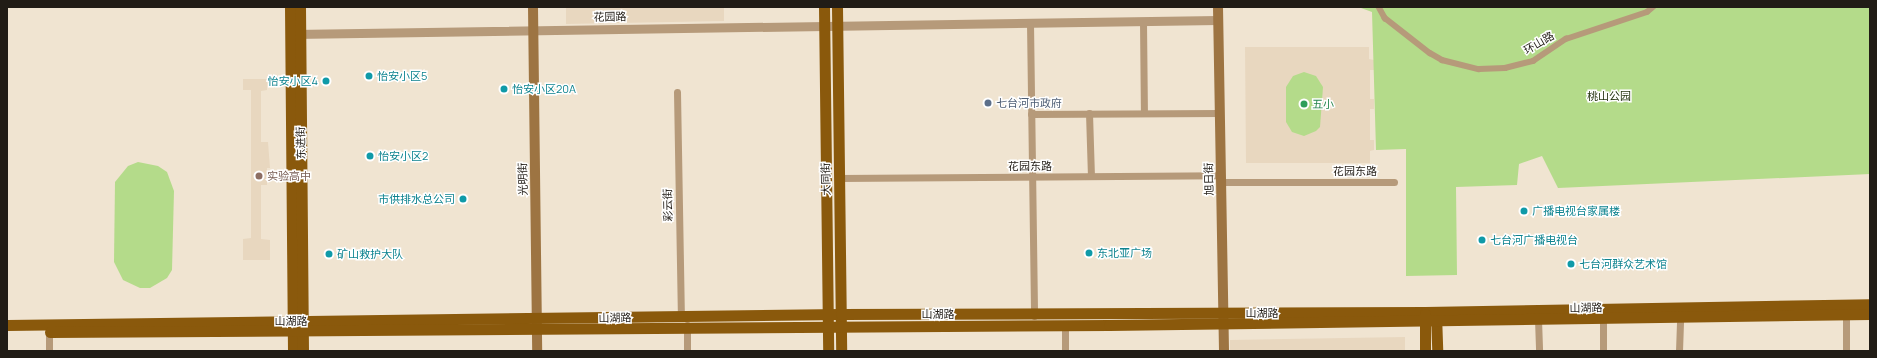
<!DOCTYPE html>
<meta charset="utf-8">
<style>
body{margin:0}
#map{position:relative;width:1877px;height:358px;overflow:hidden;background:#f0e4d1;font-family:Manrope,"Noto Sans SC",sans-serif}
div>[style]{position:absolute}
.built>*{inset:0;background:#e8d7bf}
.green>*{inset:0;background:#b4db8a}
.pedestrian>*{height:5.5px;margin:-2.75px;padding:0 2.75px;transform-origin:2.75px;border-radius:2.75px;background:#b69a7a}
.minor>*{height:7px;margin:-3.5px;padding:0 3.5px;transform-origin:3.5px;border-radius:3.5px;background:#b69a7a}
.tertiary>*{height:9px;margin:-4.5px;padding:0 4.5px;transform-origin:4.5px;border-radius:4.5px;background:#b69a7a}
.secondary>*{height:10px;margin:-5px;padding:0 5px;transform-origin:5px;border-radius:5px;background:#9d7442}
.primary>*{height:11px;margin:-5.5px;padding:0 5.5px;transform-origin:5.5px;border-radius:5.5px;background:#8a590c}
.dots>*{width:11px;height:11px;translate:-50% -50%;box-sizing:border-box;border:2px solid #fff;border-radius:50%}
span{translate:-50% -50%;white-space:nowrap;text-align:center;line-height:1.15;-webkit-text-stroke:3px #fff;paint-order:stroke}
.street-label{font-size:11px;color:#211c16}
.culture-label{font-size:11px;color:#0d838f}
.left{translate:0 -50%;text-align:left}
.right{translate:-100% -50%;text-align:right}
.park-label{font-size:11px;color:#243410}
.service-label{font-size:11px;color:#4e5e75}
.leisure-label{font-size:11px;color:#27864d}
.education-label{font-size:11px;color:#785e54}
.frame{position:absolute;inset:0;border:8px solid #211c16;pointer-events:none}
</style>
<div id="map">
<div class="built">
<div style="clip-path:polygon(566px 7px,724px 7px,724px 21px,566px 24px)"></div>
<div style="clip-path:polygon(1245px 47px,1369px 47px,1369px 59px,1374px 60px,1374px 70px,1370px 70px,1370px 99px,1374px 99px,1374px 109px,1370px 109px,1370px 140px,1374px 140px,1374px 150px,1370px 151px,1370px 163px,1246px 163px)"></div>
<div style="clip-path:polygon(243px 79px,267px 79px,267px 90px,261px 91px,261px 142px,268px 142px,270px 168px,267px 168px,267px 185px,261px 185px,261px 239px,270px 240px,270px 260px,243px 260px,243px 239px,251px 238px,251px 90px,243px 90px)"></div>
<div style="clip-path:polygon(1405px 337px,1405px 351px,1230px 351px,1230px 340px)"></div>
</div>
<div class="green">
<div style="clip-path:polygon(1342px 7px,1870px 7px,1870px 174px,1558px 188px,1542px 156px,1519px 164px,1517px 185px,1456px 187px,1457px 275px,1406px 276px,1406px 149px,1376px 150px,1372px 12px,1361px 8px)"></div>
<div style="clip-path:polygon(1304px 72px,1316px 76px,1323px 87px,1320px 127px,1316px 131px,1304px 136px,1292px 132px,1286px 122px,1286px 87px,1293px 76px)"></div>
<div style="clip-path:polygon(138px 162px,158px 166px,167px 172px,174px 191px,172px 270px,167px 278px,150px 288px,140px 288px,123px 280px,114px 262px,115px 182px,128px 166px)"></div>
</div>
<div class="pedestrian">
<div style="left:1379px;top:7px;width:13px;rotate:61deg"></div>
<div style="left:1385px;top:18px;width:57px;rotate:37.9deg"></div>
<div style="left:1430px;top:53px;width:14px;rotate:30deg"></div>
<div style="left:1442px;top:60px;width:38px;rotate:14deg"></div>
<div style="left:1479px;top:69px;width:26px;rotate:-2deg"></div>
<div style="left:1505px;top:68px;width:29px;rotate:-14deg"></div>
<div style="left:1533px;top:61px;width:40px;rotate:-34deg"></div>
<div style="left:1566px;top:39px;width:85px;rotate:-18.4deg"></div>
<div style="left:1647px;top:12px;width:8px;rotate:-40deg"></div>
</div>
<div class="minor">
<div style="left:1143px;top:22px;width:91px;rotate:89.4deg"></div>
<div style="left:1030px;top:23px;width:293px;rotate:89.2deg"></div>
<div style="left:677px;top:92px;width:225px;rotate:89deg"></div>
<div style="left:1089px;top:113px;width:63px;rotate:88.2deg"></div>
<div style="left:1031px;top:114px;width:189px;rotate:-0.3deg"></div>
<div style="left:839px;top:178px;width:382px;rotate:-0.4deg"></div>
<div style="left:1221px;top:182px;width:173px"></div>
<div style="left:1846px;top:315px;width:36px;rotate:90deg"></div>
<div style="left:1603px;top:318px;width:33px;rotate:90deg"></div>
<div style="left:1538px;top:319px;width:32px;rotate:88deg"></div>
<div style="left:1065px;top:324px;width:27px;rotate:90deg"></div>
<div style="left:687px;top:325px;width:26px;rotate:90deg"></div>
<div style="left:49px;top:332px;width:19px;rotate:90deg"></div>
<div style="left:1679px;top:351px;width:34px;rotate:-88deg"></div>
</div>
<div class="tertiary">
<div style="left:294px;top:34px;width:924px;rotate:-0.87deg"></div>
</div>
<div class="secondary">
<div style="left:533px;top:7px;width:344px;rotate:89.3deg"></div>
<div style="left:1218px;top:7px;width:344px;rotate:89deg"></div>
</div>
<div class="primary">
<div style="left:290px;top:7px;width:344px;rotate:89.5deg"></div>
<div style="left:300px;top:7px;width:344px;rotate:89.5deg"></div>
<div style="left:824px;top:7px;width:344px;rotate:89.3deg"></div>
<div style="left:837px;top:7px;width:344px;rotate:89.3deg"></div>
<div style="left:1436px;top:314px;width:37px;rotate:88deg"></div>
<div style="left:7px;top:325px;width:834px;rotate:-0.76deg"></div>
<div style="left:841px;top:314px;width:584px;rotate:-0.2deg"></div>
<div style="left:1425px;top:312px;width:445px;rotate:-1deg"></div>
<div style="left:50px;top:332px;width:1059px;rotate:-0.38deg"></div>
<div style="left:1109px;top:325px;width:761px;rotate:-0.83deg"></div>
<div style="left:1425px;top:351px;width:37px;rotate:-90deg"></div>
</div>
<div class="dots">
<div style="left:369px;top:76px;background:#0f9aa8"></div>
<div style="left:326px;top:81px;background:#0f9aa8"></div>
<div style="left:504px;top:89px;background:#0f9aa8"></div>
<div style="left:988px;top:103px;background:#5c6f8a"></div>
<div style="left:1304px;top:104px;background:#2e9e5b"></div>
<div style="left:370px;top:156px;background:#0f9aa8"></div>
<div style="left:259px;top:176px;background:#8d6e63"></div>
<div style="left:463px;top:199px;background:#0f9aa8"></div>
<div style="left:1524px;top:211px;background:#0f9aa8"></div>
<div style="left:1482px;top:240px;background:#0f9aa8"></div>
<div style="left:1089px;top:253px;background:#0f9aa8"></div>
<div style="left:329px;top:254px;background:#0f9aa8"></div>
<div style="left:1571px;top:264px;background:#0f9aa8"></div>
</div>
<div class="street-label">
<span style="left:610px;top:17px;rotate:-1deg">花园路</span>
<span style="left:1539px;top:43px;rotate:-30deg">环山路</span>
<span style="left:301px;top:143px;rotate:-91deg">东进街</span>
<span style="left:1030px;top:166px">花园东路</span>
<span style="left:1355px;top:171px">花园东路</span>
<span style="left:523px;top:179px;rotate:-91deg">光明街</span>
<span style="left:826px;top:179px;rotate:-91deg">大同街</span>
<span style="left:1209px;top:179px;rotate:-91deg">旭日街</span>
<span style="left:668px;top:205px;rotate:-91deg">彩云街</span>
<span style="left:1586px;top:308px;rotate:-1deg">山湖路</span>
<span style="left:1262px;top:313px">山湖路</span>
<span style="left:938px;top:314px">山湖路</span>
<span style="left:615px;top:318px;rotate:-1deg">山湖路</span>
<span style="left:291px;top:321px">山湖路</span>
</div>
<div class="culture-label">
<span class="left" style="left:377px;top:76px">怡安小区5</span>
<span class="right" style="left:318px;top:81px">怡安小区4</span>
<span class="left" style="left:512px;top:89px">怡安小区20A</span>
<span class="left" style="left:378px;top:156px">怡安小区2</span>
<span class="right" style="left:455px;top:199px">市供排水总公司</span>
<span class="left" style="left:1532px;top:211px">广播电视台家属楼</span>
<span class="left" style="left:1490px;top:240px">七台河广播电视台</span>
<span class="left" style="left:1097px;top:253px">东北亚广场</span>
<span class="left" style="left:337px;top:254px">矿山救护大队</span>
<span class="left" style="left:1579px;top:264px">七台河群众艺术馆</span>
</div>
<div class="park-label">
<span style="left:1609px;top:96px">桃山公园</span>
</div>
<div class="service-label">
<span class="left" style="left:996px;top:103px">七台河市政府</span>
</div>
<div class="leisure-label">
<span class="left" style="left:1312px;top:104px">五小</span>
</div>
<div class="education-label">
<span class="left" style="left:267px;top:176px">实验高中</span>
</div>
<div class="frame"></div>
</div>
